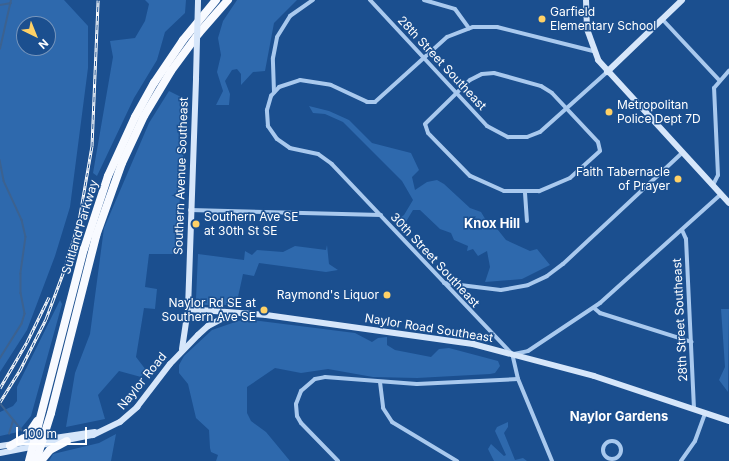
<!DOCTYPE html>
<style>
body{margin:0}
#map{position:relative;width:729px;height:461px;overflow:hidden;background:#1b4f8f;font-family:Inter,sans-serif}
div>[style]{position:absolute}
.green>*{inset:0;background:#2e69ad}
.stream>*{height:1.5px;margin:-0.75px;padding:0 0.75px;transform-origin:0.75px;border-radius:0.75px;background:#3c6290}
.minor>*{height:4px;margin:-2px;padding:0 2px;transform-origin:2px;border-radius:2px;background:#a9c9ee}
.minor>.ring{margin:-2px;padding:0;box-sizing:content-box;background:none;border:4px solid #a9c9ee;border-radius:50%}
.secondary>*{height:6px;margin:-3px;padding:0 3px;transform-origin:3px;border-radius:3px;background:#d6e6fa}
.trunk>*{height:8px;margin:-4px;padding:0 4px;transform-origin:4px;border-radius:4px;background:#f8faff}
.rail>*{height:3px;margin-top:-1.5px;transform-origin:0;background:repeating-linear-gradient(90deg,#1b4f8f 0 4.5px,#fff 0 9px);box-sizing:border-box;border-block:1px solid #fff}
.secondary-bridge>*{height:6px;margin:-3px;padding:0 3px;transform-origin:3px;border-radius:3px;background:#d6e6fa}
.dots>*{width:11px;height:11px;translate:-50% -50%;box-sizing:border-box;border:2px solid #1b4f8f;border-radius:50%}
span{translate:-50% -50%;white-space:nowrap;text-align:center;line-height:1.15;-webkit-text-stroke:3px #1b4f8f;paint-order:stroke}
.poi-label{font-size:12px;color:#fff}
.left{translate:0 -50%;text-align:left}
.right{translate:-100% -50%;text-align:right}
.street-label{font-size:12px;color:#fff}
.neighbourhood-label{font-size:13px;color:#fff;font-weight:700}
.north{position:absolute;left:16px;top:16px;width:40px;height:40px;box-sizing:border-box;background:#1b4f8f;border:1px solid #7695bc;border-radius:50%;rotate:137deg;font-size:11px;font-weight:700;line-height:16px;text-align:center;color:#fff}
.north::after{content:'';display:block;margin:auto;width:14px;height:18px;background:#ffd166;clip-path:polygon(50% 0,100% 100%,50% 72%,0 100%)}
.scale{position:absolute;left:16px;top:427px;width:71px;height:18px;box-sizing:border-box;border:2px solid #fff;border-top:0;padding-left:5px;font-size:12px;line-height:14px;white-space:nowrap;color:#fff;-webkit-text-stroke:3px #1b4f8f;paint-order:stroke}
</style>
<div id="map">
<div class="green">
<div style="clip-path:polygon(evenodd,0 0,64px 0,88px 26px,88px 68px,70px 207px,55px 256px,27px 330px,0 372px,0 0,24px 24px,48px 24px,48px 48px,24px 48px,24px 24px)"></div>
<div style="clip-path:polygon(145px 0,186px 0,185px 13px,165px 32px,157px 60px,134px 98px,97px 176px,93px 173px,113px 57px,110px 41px,135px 38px,145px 21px,149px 4px)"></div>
<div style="clip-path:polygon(237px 0,297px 0,274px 23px,265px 71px,253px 72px,241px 85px,241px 74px,237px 69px,232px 70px,225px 81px,230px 94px,229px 105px,216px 105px,223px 91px,217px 72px,221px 55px,218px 38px,223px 21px)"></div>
<div style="clip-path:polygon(169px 91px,187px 100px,182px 174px,175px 254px,149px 254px,145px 287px,157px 289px,155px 309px,144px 308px,136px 357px,146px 370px,141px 377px,119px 371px,98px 395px,105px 419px,66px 427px,75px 373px,90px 334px,104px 228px,149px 123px)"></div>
<div style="clip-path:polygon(309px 106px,329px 111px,349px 120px,372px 143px,411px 153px,419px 170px,412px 177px,415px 190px,427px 182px,437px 180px,444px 184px,470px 208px,481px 212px,487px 222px,494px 225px,506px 240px,530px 251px,537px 249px,550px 265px,522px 279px,485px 282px,490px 267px,487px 251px,478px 256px,473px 249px,467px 251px,468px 246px,454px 240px,451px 233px,440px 229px,420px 210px,413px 210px,404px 225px,407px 231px,404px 231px,396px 221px,404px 215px,413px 200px,402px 181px,343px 122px,325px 114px,313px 113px)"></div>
<div style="clip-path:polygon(327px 245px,329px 264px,338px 270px,326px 272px,259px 263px,254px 276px,243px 274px,238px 297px,240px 305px,201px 305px,196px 299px,198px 254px,244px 260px,245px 251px,252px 255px,257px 250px,283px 252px,295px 246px,326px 250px)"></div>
<div style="clip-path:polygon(60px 300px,62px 304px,31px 416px,18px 432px,0 436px,0 412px,13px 406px,17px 401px,17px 387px)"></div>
<div style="clip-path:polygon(721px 309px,729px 309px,728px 392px,719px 380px,725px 367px)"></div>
<div style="clip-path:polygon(244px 319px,355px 333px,372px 342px,378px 338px,387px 337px,387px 345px,395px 350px,431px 357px,439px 349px,449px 348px,498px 361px,500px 366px,495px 373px,490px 374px,417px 378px,373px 377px,328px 369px,301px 373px,275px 368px,247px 387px,247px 413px,251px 421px,266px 432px,290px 461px,216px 461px,218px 455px,211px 452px,210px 448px,209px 430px,196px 418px,188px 384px,179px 373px,179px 365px,184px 356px,212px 330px)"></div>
<div style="clip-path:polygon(508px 422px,508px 427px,504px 433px,515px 460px,523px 458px,527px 461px,494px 461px,488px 449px,491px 444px,504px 456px,506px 455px,495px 431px,497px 427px)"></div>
<div style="clip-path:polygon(116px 434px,111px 461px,49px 461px,53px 454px,99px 443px)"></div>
</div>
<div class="stream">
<div style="left:0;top:5px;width:11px;rotate:-10deg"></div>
<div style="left:0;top:49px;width:50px;rotate:-77.3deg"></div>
<div style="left:0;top:160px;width:21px;rotate:79deg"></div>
<div style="left:4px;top:181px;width:43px;rotate:65.2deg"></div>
<div style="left:22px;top:220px;width:17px;rotate:77deg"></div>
<div style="left:26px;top:237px;width:37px;rotate:98deg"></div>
<div style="left:21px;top:274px;width:19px;rotate:90deg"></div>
<div style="left:21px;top:293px;width:21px;rotate:79deg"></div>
<div style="left:25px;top:314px;width:10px;rotate:107deg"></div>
<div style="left:22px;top:324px;width:41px;rotate:122.2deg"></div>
<div style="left:0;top:403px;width:35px;rotate:51deg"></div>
<div style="left:9px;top:434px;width:14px;rotate:-73deg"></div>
</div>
<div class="minor">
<div style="left:370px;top:0;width:172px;rotate:47.1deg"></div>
<div style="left:487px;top:126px;width:24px;rotate:28deg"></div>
<div style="left:508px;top:137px;width:19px"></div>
<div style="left:527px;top:137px;width:14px;rotate:-21deg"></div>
<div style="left:540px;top:132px;width:90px;rotate:-41.8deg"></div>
<div style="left:424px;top:0;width:32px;rotate:16deg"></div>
<div style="left:455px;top:9px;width:24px;rotate:54deg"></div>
<div style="left:662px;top:19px;width:83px;rotate:46.9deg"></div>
<div style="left:494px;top:73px;width:49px;rotate:15.5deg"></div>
<div style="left:541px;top:86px;width:13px;rotate:32deg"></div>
<div style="left:552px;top:93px;width:67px;rotate:46.8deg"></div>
<div style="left:598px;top:142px;width:9px;rotate:77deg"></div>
<div style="left:600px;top:151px;width:40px;rotate:138deg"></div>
<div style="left:570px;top:178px;width:34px;rotate:157deg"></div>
<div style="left:539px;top:191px;width:35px;rotate:180deg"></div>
<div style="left:504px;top:191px;width:37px;rotate:-156deg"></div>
<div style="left:470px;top:176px;width:60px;rotate:-134.3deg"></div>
<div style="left:428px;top:133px;width:9px;rotate:-108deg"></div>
<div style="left:425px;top:124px;width:63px;rotate:-44.4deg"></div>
<div style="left:470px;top:80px;width:13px;rotate:-27deg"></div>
<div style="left:482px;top:74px;width:12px;rotate:-5deg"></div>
<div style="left:274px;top:92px;width:34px;rotate:-92deg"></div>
<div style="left:273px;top:58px;width:21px;rotate:-79deg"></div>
<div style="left:277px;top:37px;width:25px;rotate:-58deg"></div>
<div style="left:290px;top:16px;width:28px;rotate:-35deg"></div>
<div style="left:713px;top:185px;width:11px;rotate:-63deg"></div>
<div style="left:718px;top:175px;width:87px;rotate:-92.6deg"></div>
<div style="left:714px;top:88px;width:23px;rotate:-49deg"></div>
<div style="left:525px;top:193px;width:28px;rotate:86deg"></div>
<div style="left:190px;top:210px;width:191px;rotate:1.5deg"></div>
<div style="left:682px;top:230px;width:10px;rotate:66deg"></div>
<div style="left:686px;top:239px;width:170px;rotate:87.3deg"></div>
<div style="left:444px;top:283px;width:57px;rotate:7deg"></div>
<div style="left:501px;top:290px;width:27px;rotate:-10deg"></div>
<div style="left:528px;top:285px;width:21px;rotate:-25deg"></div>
<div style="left:547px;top:276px;width:20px;rotate:-37deg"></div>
<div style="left:563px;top:264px;width:163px;rotate:-43deg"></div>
<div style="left:594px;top:308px;width:8px;rotate:40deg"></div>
<div style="left:600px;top:313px;width:96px;rotate:17.5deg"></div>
<div style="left:514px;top:354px;width:14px;rotate:-12deg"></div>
<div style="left:528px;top:351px;width:87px;rotate:-33.7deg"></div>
<div style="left:600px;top:303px;width:163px;rotate:-42deg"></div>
<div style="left:380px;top:382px;width:26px;rotate:83deg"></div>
<div style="left:383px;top:408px;width:17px;rotate:57deg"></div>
<div style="left:392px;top:422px;width:76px;rotate:31deg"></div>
<div class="ring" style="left:603px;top:441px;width:14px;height:14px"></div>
<div style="left:338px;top:461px;width:53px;rotate:-134.2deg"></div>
<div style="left:301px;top:423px;width:8px;rotate:-120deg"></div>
<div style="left:297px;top:416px;width:12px;rotate:-95deg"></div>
<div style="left:296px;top:404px;width:14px;rotate:-69deg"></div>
<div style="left:301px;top:391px;width:18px;rotate:-41deg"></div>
<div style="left:315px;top:379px;width:10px;rotate:-11deg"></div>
<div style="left:325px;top:377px;width:92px;rotate:4.4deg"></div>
<div style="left:417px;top:384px;width:101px;rotate:-2.8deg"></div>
<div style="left:552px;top:461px;width:89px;rotate:-112.5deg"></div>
<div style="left:518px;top:379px;width:26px;rotate:-103deg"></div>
<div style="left:512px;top:354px;width:262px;rotate:-133.5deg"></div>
<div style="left:332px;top:164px;width:17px;rotate:-144deg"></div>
<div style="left:318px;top:154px;width:29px;rotate:-168deg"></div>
<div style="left:290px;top:148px;width:16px;rotate:-145deg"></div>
<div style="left:277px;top:139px;width:16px;rotate:-125deg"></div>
<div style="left:268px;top:126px;width:16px;rotate:-94deg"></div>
<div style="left:267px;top:110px;width:15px;rotate:-74deg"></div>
<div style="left:271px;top:96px;width:12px;rotate:-48deg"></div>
<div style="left:279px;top:87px;width:22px;rotate:-18deg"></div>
<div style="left:300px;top:80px;width:31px;rotate:9deg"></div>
<div style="left:331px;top:85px;width:40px;rotate:25deg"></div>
<div style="left:367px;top:102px;width:8px"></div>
<div style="left:375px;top:102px;width:97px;rotate:-42.1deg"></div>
<div style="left:447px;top:37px;width:28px;rotate:-21deg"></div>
<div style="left:473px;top:27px;width:24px"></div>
<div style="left:497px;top:27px;width:99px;rotate:14deg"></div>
<div style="left:681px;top:461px;width:24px;rotate:-55deg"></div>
<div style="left:695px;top:441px;width:30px;rotate:-70deg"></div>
</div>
<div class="secondary">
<div style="left:586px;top:0;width:29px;rotate:88deg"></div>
<div style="left:587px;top:29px;width:33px;rotate:70deg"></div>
<div style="left:598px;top:60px;width:194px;rotate:47.5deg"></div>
<div style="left:607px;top:72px;width:104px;rotate:-43.8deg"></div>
<div style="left:188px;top:309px;width:78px;rotate:4.4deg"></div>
<div style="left:266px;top:315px;width:209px;rotate:8deg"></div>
<div style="left:473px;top:344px;width:125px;rotate:14.8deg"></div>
<div style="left:594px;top:376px;width:142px;rotate:18.4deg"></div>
<div style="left:182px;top:349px;width:40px;rotate:-81.5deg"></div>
<div style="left:188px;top:309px;width:231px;rotate:-88deg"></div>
<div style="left:0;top:446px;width:96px;rotate:-8.4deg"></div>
<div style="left:0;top:453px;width:95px;rotate:-11deg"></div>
<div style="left:93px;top:435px;width:30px;rotate:-26deg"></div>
<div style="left:120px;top:422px;width:23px;rotate:-41deg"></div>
<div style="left:137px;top:407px;width:54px;rotate:-52.5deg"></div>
<div style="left:170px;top:364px;width:40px;rotate:-46deg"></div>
<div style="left:198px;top:335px;width:13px;rotate:-42deg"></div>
<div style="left:208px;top:326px;width:24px;rotate:-28deg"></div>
</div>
<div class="trunk">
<div style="left:10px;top:446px;width:20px;rotate:-30deg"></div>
<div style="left:27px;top:436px;width:18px;rotate:-56deg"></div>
<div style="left:29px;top:461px;width:219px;rotate:-75.5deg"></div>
<div style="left:84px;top:249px;width:77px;rotate:-71.8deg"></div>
<div style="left:108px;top:176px;width:65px;rotate:-65.4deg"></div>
<div style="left:135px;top:117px;width:39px;rotate:-61deg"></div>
<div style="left:154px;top:83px;width:52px;rotate:-56deg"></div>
<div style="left:183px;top:40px;width:52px;rotate:-50.5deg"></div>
<div style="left:36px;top:461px;width:50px;rotate:-72.6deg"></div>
<div style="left:51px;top:413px;width:183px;rotate:-75.7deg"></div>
<div style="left:96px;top:236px;width:77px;rotate:-70.4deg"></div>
<div style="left:122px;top:163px;width:52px;rotate:-64.9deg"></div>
<div style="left:144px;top:116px;width:52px;rotate:-59deg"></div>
<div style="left:171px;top:71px;width:47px;rotate:-53.6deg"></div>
<div style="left:199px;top:33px;width:44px;rotate:-48.7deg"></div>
<div style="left:41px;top:461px;width:14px;rotate:-51deg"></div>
<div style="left:50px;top:450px;width:19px;rotate:-28deg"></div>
</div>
<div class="rail">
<div style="left:0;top:388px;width:53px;rotate:-59.6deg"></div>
<div style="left:27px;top:342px;width:50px;rotate:-63.9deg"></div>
<div style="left:0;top:402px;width:38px;rotate:-58deg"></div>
<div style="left:20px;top:370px;width:57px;rotate:-63deg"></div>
<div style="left:46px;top:319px;width:54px;rotate:-69.6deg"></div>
<div style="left:65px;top:268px;width:49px;rotate:-73.4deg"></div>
<div style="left:79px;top:221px;width:76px;rotate:-80.2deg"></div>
<div style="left:92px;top:146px;width:146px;rotate:-87.6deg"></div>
</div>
<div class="secondary-bridge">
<div style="left:196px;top:78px;width:78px;rotate:-88.5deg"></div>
</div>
<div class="dots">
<div style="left:542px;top:19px;background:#ffd166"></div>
<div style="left:609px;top:112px;background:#ffd166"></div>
<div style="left:678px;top:179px;background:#ffd166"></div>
<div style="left:196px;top:224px;background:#ffd166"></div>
<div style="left:387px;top:295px;background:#ffd166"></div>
<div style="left:264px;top:310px;background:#ffd166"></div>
</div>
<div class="poi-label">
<span class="left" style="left:550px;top:19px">Garfield<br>Elementary School</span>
<span class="left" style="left:617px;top:112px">Metropolitan<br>Police Dept 7D</span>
<span class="right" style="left:670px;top:179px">Faith Tabernacle<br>of Prayer</span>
<span class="left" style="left:204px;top:224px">Southern Ave SE<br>at 30th St SE</span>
<span class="right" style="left:379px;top:295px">Raymond's Liquor</span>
<span class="right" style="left:256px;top:310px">Naylor Rd SE at<br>Southern Ave SE</span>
</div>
<div class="street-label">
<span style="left:442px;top:63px;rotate:47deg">28th Street Southeast</span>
<span style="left:181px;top:176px;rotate:-88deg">Southern Avenue Southeast</span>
<span style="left:80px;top:227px;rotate:-73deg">Suitland Parkway</span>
<span style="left:435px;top:260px;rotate:47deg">30th Street Southeast</span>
<span style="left:680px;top:320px;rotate:-93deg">28th Street Southeast</span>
<span style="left:429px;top:328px;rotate:9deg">Naylor Road Southeast</span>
<span style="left:142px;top:381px;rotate:-51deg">Naylor Road</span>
</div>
<div class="neighbourhood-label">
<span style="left:492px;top:223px">Knox Hill</span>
<span style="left:619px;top:416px">Naylor Gardens</span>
</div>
<div class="north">N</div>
<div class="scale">100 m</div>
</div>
